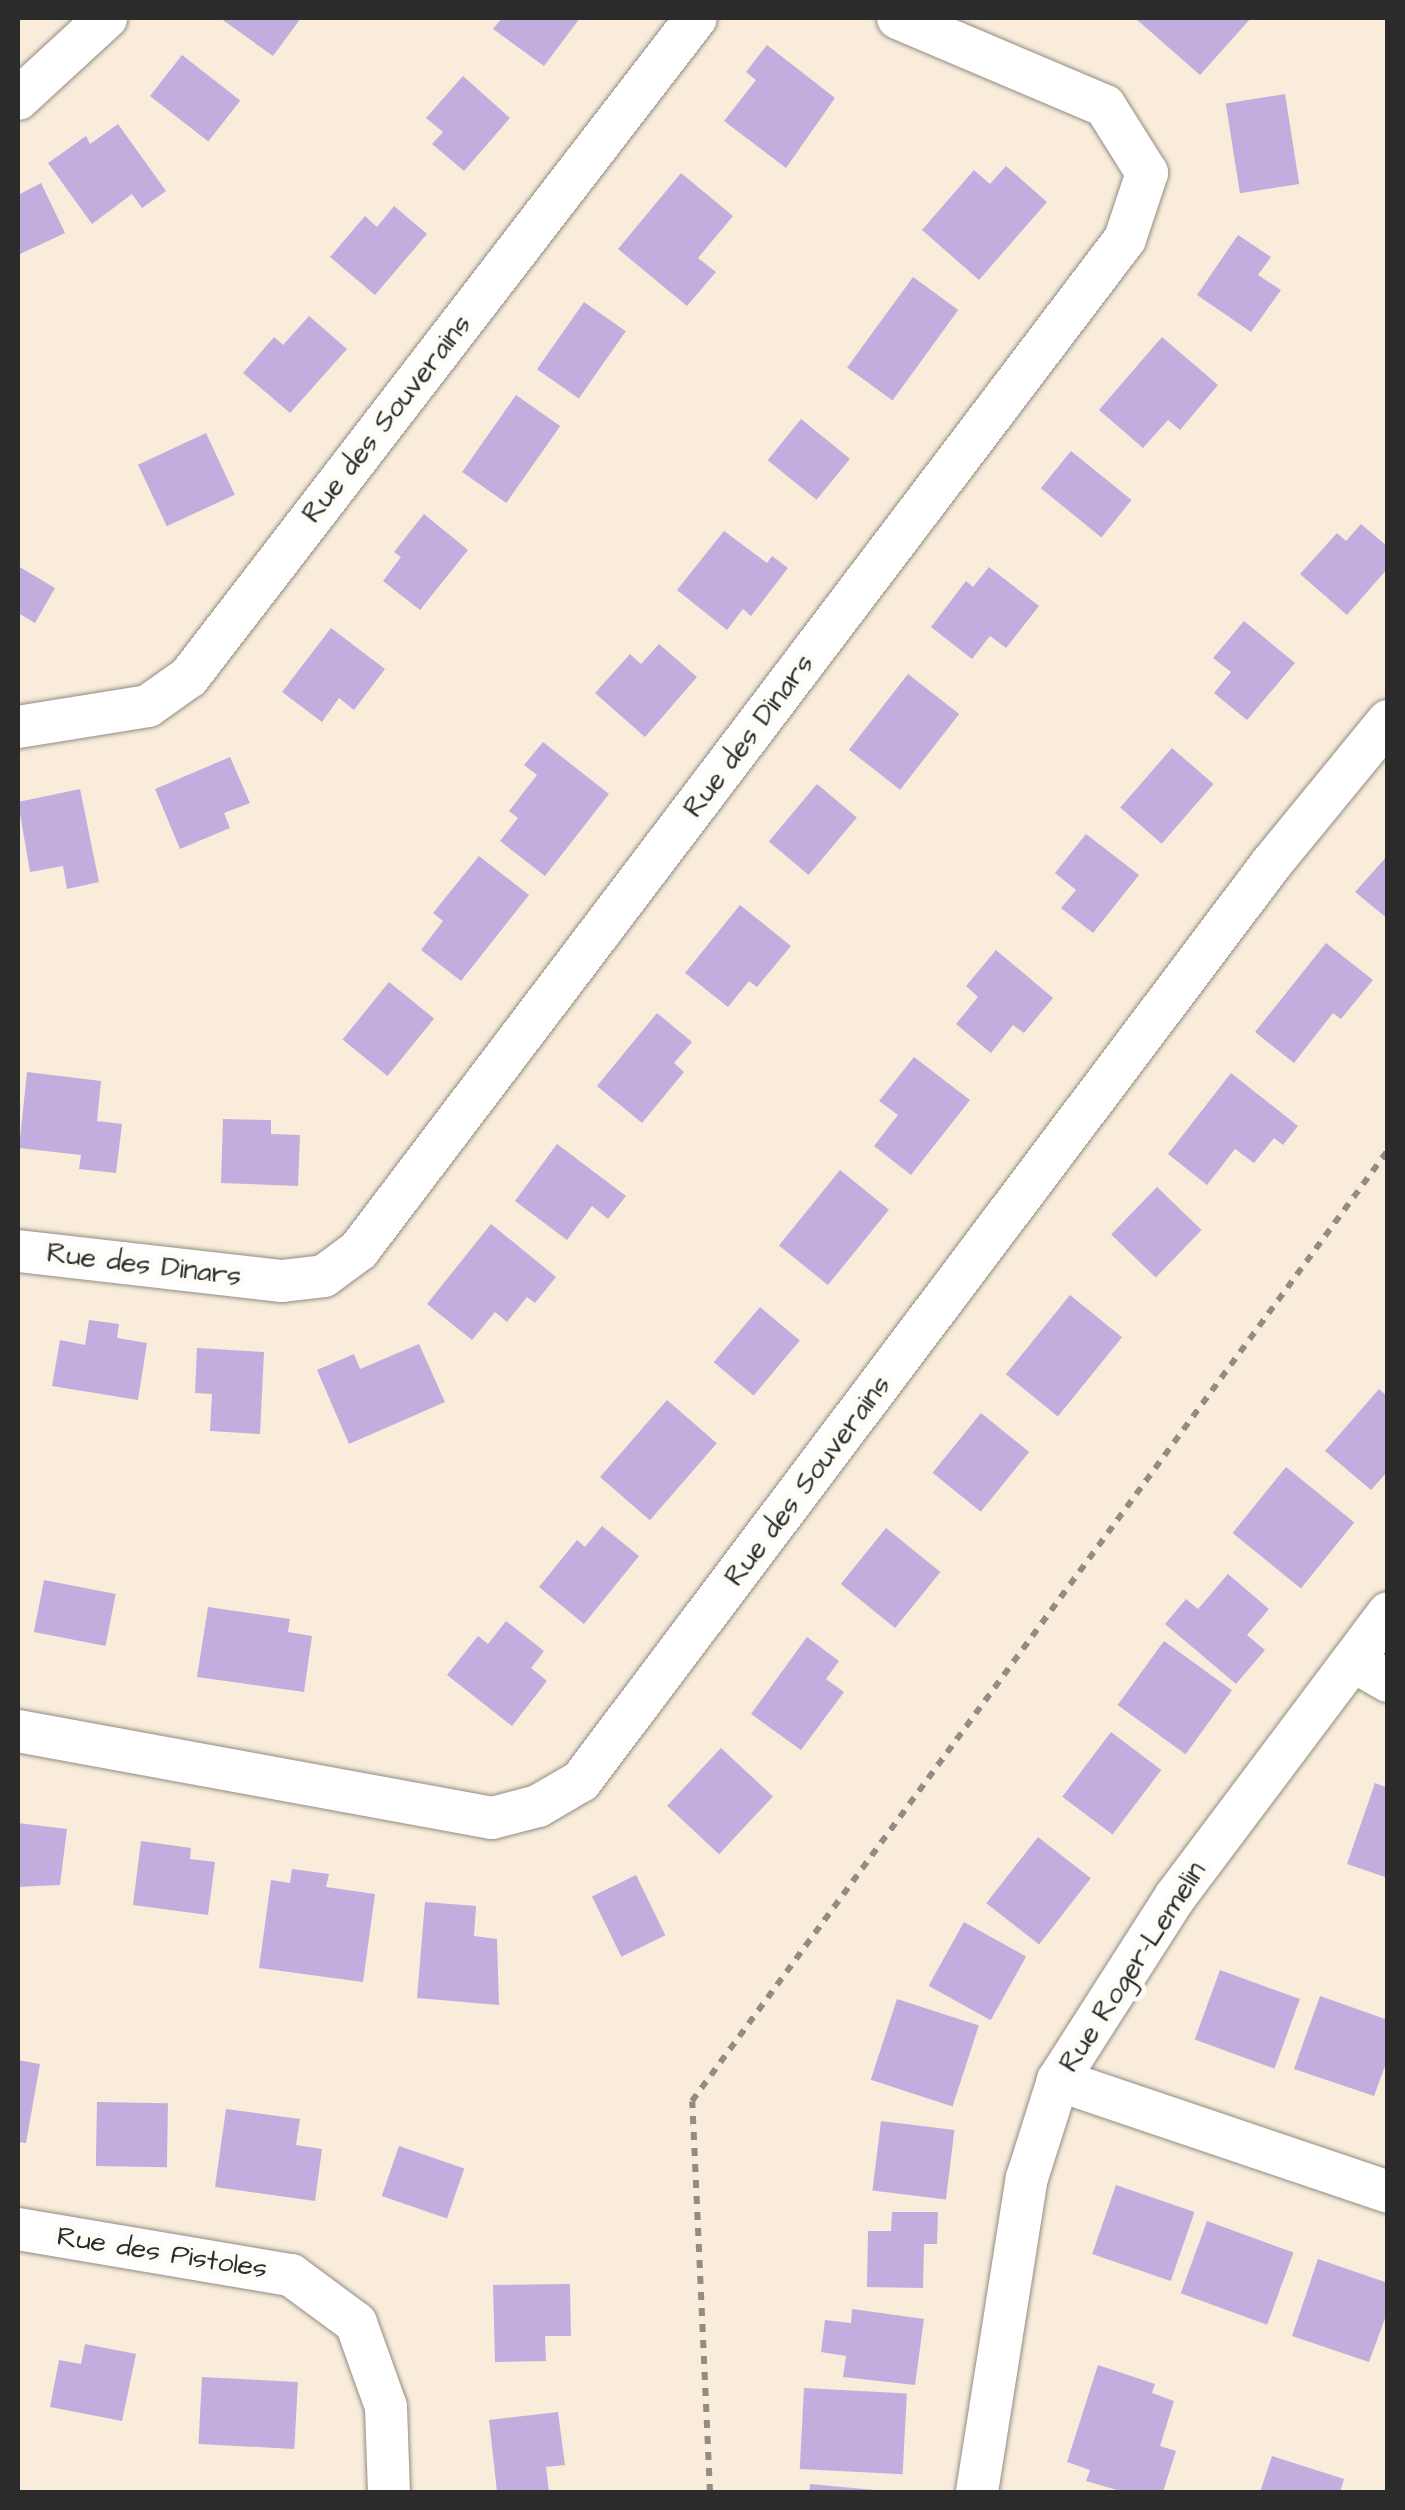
<!DOCTYPE html>
<style>
body{margin:0}
#map{position:relative;width:1405px;height:2510px;overflow:hidden;background:#f9ecdb;font-family:"Architects Daughter",sans-serif}
div>[style]{position:absolute}
.building>*{inset:0;background:#c1aede;transform-origin:0 0}
.path>*{height:6px;margin-top:-3px;transform-origin:0;background:repeating-linear-gradient(90deg,#928c83 0 8px,transparent 0 16px)}
.roads{filter:drop-shadow(0 0 2px #928c83) drop-shadow(0 0 2px #928c83)}
.street>*{height:42px;margin:-21px;padding:0 21px;transform-origin:21px;border-radius:21px;background:#fff}
span{translate:-50% -50%;white-space:nowrap;text-align:center;line-height:1.15;-webkit-text-stroke:10px #fdfcf7;paint-order:stroke}
.street-label{font-size:28px;color:#2b2b2b}
.frame{position:absolute;inset:0;border:20px solid #2b2b2b;pointer-events:none}
</style>
<div id="map">
<div class="building">
<div style="clip-path:polygon(220px 18px,301px 18px,273px 56px)"></div>
<div style="clip-path:polygon(502px 18px,580px 18px,544px 66px,493px 29px)"></div>
<div style="clip-path:polygon(1135px 18px,1251px 18px,1200px 75px)"></div>
<div style="clip-path:polygon(767px 45px,835px 98px,786px 168px,724px 121px,756px 80px,746px 72px)"></div>
<div style="left:182px;top:55px;width:74px;height:52px;rotate:38deg"></div>
<div style="clip-path:polygon(463px 76px,510px 118px,464px 171px,432px 144px,443px 132px,426px 118px)"></div>
<div style="left:1285px;top:94px;width:91px;height:60px;rotate:81deg"></div>
<div style="clip-path:polygon(118px 124px,166px 191px,142px 208px,132px 194px,92px 224px,48px 163px,86px 136px,90px 144px)"></div>
<div style="clip-path:polygon(1006px 166px,1047px 202px,979px 280px,922px 230px,974px 170px,990px 184px)"></div>
<div style="clip-path:polygon(681px 173px,733px 216px,698px 258px,716px 272px,687px 306px,618px 249px)"></div>
<div style="clip-path:polygon(41px 183px,65px 233px,18px 255px,18px 195px)"></div>
<div style="clip-path:polygon(394px 206px,427px 234px,375px 295px,330px 257px,365px 216px,377px 227px)"></div>
<div style="clip-path:polygon(1238px 235px,1271px 257px,1258px 275px,1281px 290px,1251px 332px,1197px 295px)"></div>
<div style="left:913px;top:277px;width:56px;height:112px;rotate:36deg"></div>
<div style="left:584px;top:302px;width:51px;height:82px;rotate:35deg"></div>
<div style="clip-path:polygon(309px 316px,347px 349px,290px 413px,243px 373px,274px 337px,283px 345px)"></div>
<div style="clip-path:polygon(1162px 337px,1218px 385px,1180px 430px,1168px 420px,1143px 448px,1099px 410px)"></div>
<div style="left:516px;top:395px;width:54px;height:94px;rotate:35deg"></div>
<div style="left:801px;top:419px;width:63px;height:53px;rotate:39deg"></div>
<div style="left:206px;top:433px;width:68px;height:75px;rotate:65deg"></div>
<div style="left:1071px;top:451px;width:78px;height:48px;rotate:39deg"></div>
<div style="clip-path:polygon(424px 514px,468px 550px,420px 610px,383px 581px,401px 557px,394px 552px)"></div>
<div style="clip-path:polygon(1361px 524px,1388px 547px,1388px 568px,1347px 615px,1300px 574px,1337px 533px,1346px 541px)"></div>
<div style="clip-path:polygon(724px 531px,767px 563px,772px 556px,788px 568px,751px 616px,743px 609px,727px 630px,677px 590px)"></div>
<div style="clip-path:polygon(18px 566px,55px 588px,35px 623px,18px 613px)"></div>
<div style="clip-path:polygon(989px 567px,1039px 606px,1006px 648px,990px 636px,972px 659px,931px 627px,966px 581px,973px 587px)"></div>
<div style="clip-path:polygon(1244px 621px,1295px 663px,1247px 720px,1214px 693px,1231px 672px,1213px 658px)"></div>
<div style="clip-path:polygon(331px 628px,385px 669px,354px 710px,339px 698px,322px 722px,282px 692px)"></div>
<div style="clip-path:polygon(659px 644px,697px 677px,645px 737px,595px 693px,630px 654px,641px 664px)"></div>
<div style="left:908px;top:674px;width:65px;height:96px;rotate:38deg"></div>
<div style="clip-path:polygon(543px 742px,609px 794px,545px 876px,500px 841px,518px 818px,509px 811px,537px 775px,524px 765px)"></div>
<div style="left:1172px;top:748px;width:55px;height:79px;rotate:41deg"></div>
<div style="clip-path:polygon(230px 757px,250px 803px,224px 813px,230px 828px,180px 849px,155px 789px)"></div>
<div style="left:817px;top:784px;width:52px;height:75px;rotate:40deg"></div>
<div style="clip-path:polygon(80px 789px,99px 882px,67px 889px,63px 866px,30px 872px,18px 802px)"></div>
<div style="clip-path:polygon(1086px 834px,1139px 875px,1093px 933px,1061px 908px,1076px 890px,1055px 873px)"></div>
<div style="clip-path:polygon(1388px 855px,1388px 919px,1355px 892px)"></div>
<div style="clip-path:polygon(479px 856px,529px 895px,461px 981px,421px 950px,443px 921px,433px 913px)"></div>
<div style="clip-path:polygon(740px 905px,791px 946px,757px 987px,749px 981px,728px 1007px,685px 973px)"></div>
<div style="clip-path:polygon(1326px 943px,1373px 980px,1341px 1019px,1333px 1013px,1294px 1063px,1255px 1032px)"></div>
<div style="clip-path:polygon(996px 950px,1053px 998px,1024px 1033px,1013px 1025px,991px 1053px,956px 1024px,978px 997px,966px 986px)"></div>
<div style="left:389px;top:982px;width:58px;height:74px;rotate:39deg"></div>
<div style="clip-path:polygon(657px 1013px,692px 1042px,674px 1063px,684px 1072px,642px 1123px,597px 1086px)"></div>
<div style="clip-path:polygon(914px 1057px,970px 1100px,911px 1175px,874px 1146px,898px 1115px,879px 1101px)"></div>
<div style="clip-path:polygon(27px 1072px,101px 1081px,97px 1121px,122px 1124px,116px 1173px,79px 1169px,81px 1155px,19px 1148px)"></div>
<div style="clip-path:polygon(1231px 1073px,1298px 1126px,1283px 1145px,1274px 1138px,1254px 1163px,1235px 1149px,1207px 1185px,1168px 1154px)"></div>
<div style="clip-path:polygon(223px 1119px,271px 1120px,271px 1134px,300px 1135px,298px 1186px,221px 1183px)"></div>
<div style="clip-path:polygon(557px 1144px,626px 1196px,608px 1219px,592px 1206px,567px 1240px,515px 1201px)"></div>
<div style="left:840px;top:1170px;width:63px;height:97px;rotate:39deg"></div>
<div style="left:1157px;top:1187px;width:62px;height:66px;rotate:44deg"></div>
<div style="clip-path:polygon(491px 1224px,556px 1277px,535px 1303px,527px 1297px,507px 1322px,495px 1312px,472px 1340px,427px 1304px)"></div>
<div style="left:1070px;top:1295px;width:67px;height:102px;rotate:39deg"></div>
<div style="left:760px;top:1307px;width:52px;height:72px;rotate:40deg"></div>
<div style="clip-path:polygon(89px 1320px,119px 1324px,117px 1338px,147px 1343px,138px 1400px,52px 1386px,60px 1340px,85px 1345px)"></div>
<div style="clip-path:polygon(419px 1344px,445px 1402px,349px 1444px,317px 1370px,354px 1354px,360px 1369px)"></div>
<div style="clip-path:polygon(197px 1348px,264px 1352px,260px 1434px,210px 1431px,212px 1394px,195px 1393px)"></div>
<div style="clip-path:polygon(1379px 1389px,1388px 1397px,1388px 1471px,1371px 1490px,1325px 1451px)"></div>
<div style="left:667px;top:1400px;width:66px;height:102px;rotate:41deg"></div>
<div style="left:981px;top:1413px;width:62px;height:77px;rotate:39deg"></div>
<div style="left:1286px;top:1467px;width:88px;height:85px;rotate:39deg"></div>
<div style="clip-path:polygon(602px 1526px,639px 1556px,584px 1624px,539px 1587px,577px 1540px,585px 1547px)"></div>
<div style="left:886px;top:1528px;width:70px;height:72px;rotate:39deg"></div>
<div style="clip-path:polygon(1228px 1574px,1269px 1609px,1247px 1635px,1265px 1650px,1236px 1684px,1165px 1624px,1186px 1599px,1198px 1609px)"></div>
<div style="left:44px;top:1580px;width:73px;height:53px;rotate:11deg"></div>
<div style="clip-path:polygon(208px 1607px,290px 1619px,288px 1632px,312px 1636px,304px 1692px,197px 1677px)"></div>
<div style="clip-path:polygon(506px 1621px,544px 1651px,531px 1668px,547px 1681px,512px 1726px,447px 1675px,478px 1636px,488px 1644px)"></div>
<div style="clip-path:polygon(807px 1637px,839px 1661px,826px 1679px,844px 1692px,801px 1750px,751px 1714px)"></div>
<div style="left:1164px;top:1641px;width:84px;height:79px;rotate:36deg"></div>
<div style="left:1111px;top:1732px;width:63px;height:81px;rotate:37deg"></div>
<div style="left:721px;top:1748px;width:71px;height:79px;rotate:43deg"></div>
<div style="clip-path:polygon(1375px 1783px,1388px 1788px,1388px 1878px,1347px 1864px)"></div>
<div style="clip-path:polygon(18px 1823px,67px 1829px,60px 1885px,18px 1887px)"></div>
<div style="left:1038px;top:1837px;width:67px;height:84px;rotate:38deg"></div>
<div style="clip-path:polygon(141px 1841px,191px 1848px,190px 1859px,215px 1862px,208px 1915px,133px 1905px)"></div>
<div style="clip-path:polygon(292px 1869px,329px 1874px,326px 1887px,375px 1894px,363px 1982px,259px 1968px,271px 1880px,290px 1883px)"></div>
<div style="left:636px;top:1875px;width:67px;height:49px;rotate:64deg"></div>
<div style="clip-path:polygon(425px 1902px,476px 1906px,474px 1936px,497px 1939px,499px 2005px,417px 1998px)"></div>
<div style="left:964px;top:1922px;width:71px;height:73px;rotate:29deg"></div>
<div style="left:1220px;top:1970px;width:85px;height:74px;rotate:20deg"></div>
<div style="clip-path:polygon(1320px 1996px,1388px 2020px,1388px 2058px,1374px 2096px,1294px 2069px)"></div>
<div style="left:897px;top:1999px;width:86px;height:85px;rotate:18deg"></div>
<div style="clip-path:polygon(18px 2060px,40px 2064px,26px 2143px,18px 2142px)"></div>
<div style="left:97px;top:2102px;width:71px;height:64px;rotate:1deg"></div>
<div style="clip-path:polygon(226px 2109px,300px 2119px,296px 2145px,322px 2149px,315px 2201px,215px 2187px)"></div>
<div style="left:881px;top:2121px;width:74px;height:70px;rotate:7deg"></div>
<div style="left:399px;top:2146px;width:69px;height:53px;rotate:19deg"></div>
<div style="left:1116px;top:2185px;width:83px;height:73px;rotate:19deg"></div>
<div style="clip-path:polygon(892px 2212px,938px 2212px,937px 2244px,924px 2244px,923px 2288px,867px 2287px,868px 2231px,891px 2231px)"></div>
<div style="left:1207px;top:2221px;width:92px;height:77px;rotate:20deg"></div>
<div style="clip-path:polygon(1318px 2259px,1388px 2283px,1388px 2310px,1369px 2362px,1292px 2336px)"></div>
<div style="clip-path:polygon(570px 2284px,571px 2336px,545px 2336px,546px 2361px,495px 2362px,493px 2285px)"></div>
<div style="clip-path:polygon(852px 2309px,924px 2319px,915px 2385px,843px 2377px,846px 2356px,821px 2352px,825px 2320px,851px 2323px)"></div>
<div style="clip-path:polygon(85px 2344px,136px 2354px,122px 2421px,50px 2407px,59px 2360px,81px 2364px)"></div>
<div style="clip-path:polygon(1098px 2365px,1155px 2384px,1152px 2393px,1174px 2401px,1160px 2446px,1176px 2451px,1163px 2492px,1124px 2492px,1086px 2481px,1090px 2470px,1067px 2462px)"></div>
<div style="left:202px;top:2377px;width:96px;height:67px;rotate:3deg"></div>
<div style="left:804px;top:2388px;width:103px;height:81px;rotate:3deg"></div>
<div style="clip-path:polygon(558px 2412px,565px 2465px,546px 2467px,549px 2492px,497px 2492px,489px 2420px)"></div>
<div style="clip-path:polygon(1272px 2456px,1344px 2479px,1340px 2492px,1260px 2492px)"></div>
<div style="clip-path:polygon(810px 2484px,875px 2490px,875px 2492px,809px 2492px)"></div>
</div>
<div class="path">
<div style="left:710px;top:2492px;width:391px;rotate:-92.6deg"></div>
<div style="left:692px;top:2101px;width:1178px;rotate:-53.8deg"></div>
</div>
<div class="roads">
<div class="street">
<div style="left:18px;top:99px;width:120px;rotate:-42.6deg"></div>
<div style="left:18px;top:727px;width:132px;rotate:-9.2deg"></div>
<div style="left:148px;top:706px;width:50px;rotate:-35.3deg"></div>
<div style="left:189px;top:677px;width:831px;rotate:-52.43deg"></div>
<div style="left:18px;top:1251px;width:266px;rotate:6.5deg"></div>
<div style="left:282px;top:1281px;width:42px;rotate:-6.8deg"></div>
<div style="left:324px;top:1276px;width:44px;rotate:-36.6deg"></div>
<div style="left:359px;top:1250px;width:1268px;rotate:-52.85deg"></div>
<div style="left:1125px;top:239px;width:70px;rotate:-71.6deg"></div>
<div style="left:1147px;top:173px;width:79px;rotate:-122.1deg"></div>
<div style="left:1105px;top:106px;width:225px;rotate:-157deg"></div>
<div style="left:1353px;top:1661px;width:40px;rotate:29.7deg"></div>
<div style="left:18px;top:1731px;width:482px;rotate:10.4deg"></div>
<div style="left:492px;top:1818px;width:48px;rotate:-14.6deg"></div>
<div style="left:538px;top:1806px;width:50px;rotate:-30.2deg"></div>
<div style="left:581px;top:1781px;width:1148px;rotate:-53.04deg"></div>
<div style="left:1271px;top:864px;width:185px;rotate:-50.7deg"></div>
<div style="left:1058px;top:2080px;width:348px;rotate:18.7deg"></div>
<div style="left:18px;top:2229px;width:277px;rotate:9.6deg"></div>
<div style="left:291px;top:2275px;width:81px;rotate:36.4deg"></div>
<div style="left:356px;top:2323px;width:89px;rotate:70.3deg"></div>
<div style="left:386px;top:2407px;width:85px;rotate:88deg"></div>
<div style="left:977px;top:2492px;width:318px;rotate:-81deg"></div>
<div style="left:1027px;top:2178px;width:103px;rotate:-72.4deg"></div>
<div style="left:1058px;top:2080px;width:217px;rotate:-57.4deg"></div>
<div style="left:1175px;top:1897px;width:355px;rotate:-53.1deg"></div>
</div>
</div>
<div class="street-label">
<span style="left:387px;top:419px;rotate:-52deg">Rue des Souverains</span>
<span style="left:749px;top:736px;rotate:-53deg">Rue des Dinars</span>
<span style="left:144px;top:1265px;rotate:7deg">Rue des Dinars</span>
<span style="left:808px;top:1481px;rotate:-53deg">Rue des Souverains</span>
<span style="left:1133px;top:1967px;rotate:-57deg">Rue Roger-Lemelin</span>
<span style="left:162px;top:2253px;rotate:9deg">Rue des Pistoles</span>
</div>
<div class="frame"></div>
</div>
